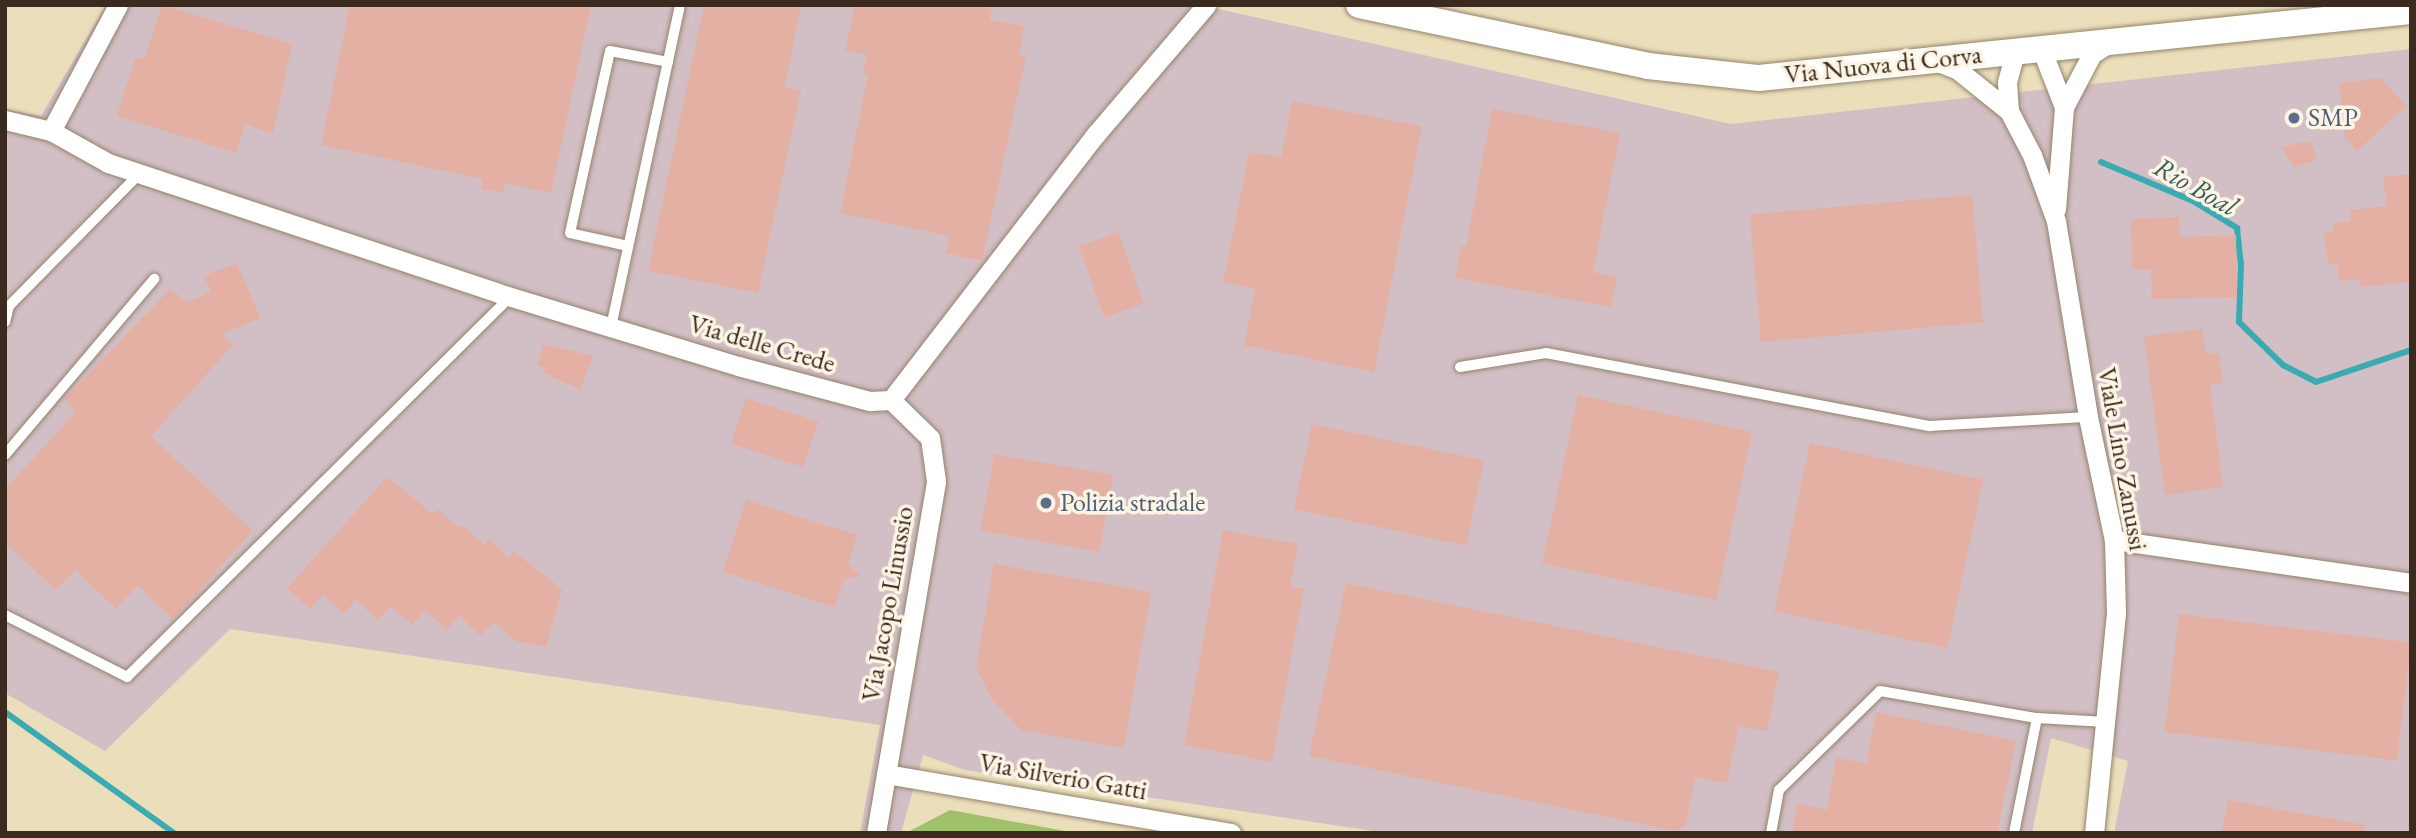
<!DOCTYPE html>
<style>
body{margin:0}
#map{position:relative;width:2416px;height:838px;overflow:hidden;background:#ebdfbb;font-family:"EB Garamond",serif}
div>[style]{position:absolute}
.industrial>*{inset:0;background:#d2bec5}
.green>*{inset:0;background:#9ec16a}
.stream>*{height:6px;margin:-3px;padding:0 3px;transform-origin:3px;border-radius:3px;background:#39abb3}
.building>*{inset:0;background:#e5b0a4;transform-origin:0 0}
.roads{filter:drop-shadow(0 0 2px #93846c) drop-shadow(0 0 2px #93846c)}
.lane>*{height:10px;margin:-5px;padding:0 5px;transform-origin:5px;border-radius:5px;background:#fff}
.street>*{height:19px;margin:-9.5px;padding:0 9.5px;transform-origin:9.5px;border-radius:9.5px;background:#fff}
.secondary>*{height:26px;margin:-13px;padding:0 13px;transform-origin:13px;border-radius:13px;background:#fff}
.dots>*{width:19px;height:19px;translate:-50% -50%;box-sizing:border-box;border:4px solid #fcf5e5;border-radius:50%}
span{translate:-50% -50%;white-space:nowrap;text-align:center;line-height:1.15;-webkit-text-stroke:7px #fcf5e5;paint-order:stroke}
.street-label{font-size:26px;color:#3b2a1e}
.service-label{font-size:26px;color:#4e5e75}
.left{translate:0 -50%;text-align:left}
.water-label{font-size:28px;color:#3a5e5a;font-style:italic}
.frame{position:absolute;inset:0;border:7px solid #3b2a1e;pointer-events:none}
</style>
<div id="map">
<div class="industrial">
<div style="clip-path:polygon(106px 5px,1201px 5px,1731px 124px,2411px 49px,2411px 833px,2114px 833px,2128px 761px,2051px 738px,2032px 833px,1387px 833px,965px 770px,923px 755px,901px 833px,860px 833px,880px 725px,230px 629px,105px 751px,5px 693px,5px 109px,41px 116px)"></div>
</div>
<div class="green">
<div style="clip-path:polygon(950px 810px,1076px 833px,906px 833px)"></div>
</div>
<div class="stream">
<div style="left:2101px;top:162px;width:100px;rotate:23deg"></div>
<div style="left:2193px;top:201px;width:52px;rotate:31.5deg"></div>
<div style="left:2237px;top:228px;width:36px;rotate:84deg"></div>
<div style="left:2241px;top:264px;width:58px;rotate:92deg"></div>
<div style="left:2239px;top:322px;width:62px;rotate:44.3deg"></div>
<div style="left:2283px;top:365px;width:37px;rotate:27deg"></div>
<div style="left:2316px;top:382px;width:100px;rotate:-18.6deg"></div>
<div style="left:5px;top:712px;width:208px;rotate:35.6deg"></div>
</div>
<div class="building">
<div style="clip-path:polygon(162px 5px,292px 44px,273px 134px,245px 124px,236px 153px,117px 116px,135px 57px,144px 60px)"></div>
<div style="clip-path:polygon(350px 5px,591px 5px,551px 193px,505px 183px,503px 193px,481px 189px,483px 179px,321px 145px)"></div>
<div style="clip-path:polygon(704px 5px,801px 5px,785px 87px,801px 90px,758px 293px,648px 271px)"></div>
<div style="clip-path:polygon(855px 5px,974px 5px,992px 9px,990px 20px,1024px 26px,1019px 55px,1026px 56px,982px 261px,946px 253px,949px 236px,840px 213px,868px 75px,863px 73px,867px 55px,845px 50px)"></div>
<div style="clip-path:polygon(2381px 78px,2406px 106px,2357px 151px,2345px 138px,2339px 83px)"></div>
<div style="clip-path:polygon(1292px 101px,1422px 126px,1374px 372px,1244px 345px,1255px 289px,1223px 282px,1249px 152px,1281px 157px)"></div>
<div style="clip-path:polygon(1492px 109px,1620px 133px,1593px 272px,1617px 277px,1611px 307px,1455px 278px,1461px 246px,1466px 247px)"></div>
<div style="clip-path:polygon(2310px 141px,2317px 159px,2294px 167px,2281px 147px)"></div>
<div style="clip-path:polygon(2411px 174px,2411px 282px,2359px 287px,2360px 279px,2339px 281px,2337px 263px,2328px 264px,2324px 232px,2334px 232px,2333px 223px,2351px 221px,2350px 210px,2387px 206px,2383px 177px)"></div>
<div style="left:1972px;top:195px;width:128px;height:223px;rotate:85deg"></div>
<div style="clip-path:polygon(2179px 217px,2180px 237px,2236px 235px,2237px 297px,2152px 299px,2151px 269px,2132px 269px,2131px 219px)"></div>
<div style="left:1118px;top:232px;width:76px;height:42px;rotate:70deg"></div>
<div style="clip-path:polygon(237px 263px,260px 318px,222px 334px,233px 345px,151px 436px,253px 531px,173px 619px,138px 586px,116px 609px,75px 570px,56px 590px,5px 543px,5px 489px,75px 413px,65px 398px,170px 289px,188px 302px,211px 292px,204px 276px)"></div>
<div style="clip-path:polygon(2202px 329px,2206px 354px,2219px 353px,2223px 383px,2210px 384px,2223px 487px,2165px 495px,2144px 336px)"></div>
<div style="clip-path:polygon(543px 344px,593px 356px,580px 389px,543px 373px,545px 368px,537px 365px)"></div>
<div style="left:1578px;top:395px;width:178px;height:172px;rotate:12deg"></div>
<div style="left:746px;top:398px;width:76px;height:48px;rotate:18deg"></div>
<div style="left:1312px;top:424px;width:176px;height:87px;rotate:12deg"></div>
<div style="left:1810px;top:443px;width:177px;height:172px;rotate:12deg"></div>
<div style="left:994px;top:454px;width:121px;height:78px;rotate:10deg"></div>
<div style="clip-path:polygon(387px 477px,433px 514px,437px 509px,459px 528px,462px 525px,484px 545px,489px 539px,509px 558px,514px 552px,562px 589px,546px 647px,516px 641px,494px 622px,481px 636px,459px 616px,447px 630px,425px 610px,412px 625px,390px 606px,378px 620px,356px 600px,344px 614px,323px 595px,310px 609px,287px 588px)"></div>
<div style="clip-path:polygon(746px 500px,857px 535px,848px 564px,860px 575px,843px 580px,835px 607px,723px 572px)"></div>
<div style="clip-path:polygon(1223px 530px,1298px 544px,1290px 587px,1304px 588px,1272px 762px,1184px 745px)"></div>
<div style="clip-path:polygon(994px 564px,1151px 592px,1124px 748px,1021px 730px,992px 699px,976px 668px)"></div>
<div style="clip-path:polygon(1346px 583px,1779px 672px,1767px 731px,1739px 726px,1727px 783px,1695px 777px,1686px 825px,1676px 831px,1309px 756px)"></div>
<div style="left:2179px;top:614px;width:234px;height:119px;rotate:7deg"></div>
<div style="clip-path:polygon(1876px 712px,2016px 741px,1997px 833px,1792px 833px,1797px 803px,1827px 810px,1836px 758px,1866px 763px)"></div>
<div style="clip-path:polygon(2228px 800px,2365px 825px,2364px 833px,2222px 833px)"></div>
</div>
<div class="roads">
<div class="lane">
<div style="left:628px;top:246px;width:59px;rotate:-167.4deg"></div>
<div style="left:570px;top:233px;width:186px;rotate:-77.6deg"></div>
<div style="left:610px;top:51px;width:59px;rotate:10.7deg"></div>
<div style="left:5px;top:322px;width:16px;rotate:-76deg"></div>
<div style="left:9px;top:306px;width:185px;rotate:-45.4deg"></div>
<div style="left:611px;top:327px;width:329px;rotate:-77.9deg"></div>
<div style="left:1460px;top:367px;width:87px;rotate:-9.2deg"></div>
<div style="left:1546px;top:353px;width:391px;rotate:10.8deg"></div>
<div style="left:1930px;top:426px;width:158px;rotate:-3.3deg"></div>
<div style="left:5px;top:455px;width:231px;rotate:-49.7deg"></div>
<div style="left:5px;top:615px;width:137px;rotate:26.9deg"></div>
<div style="left:127px;top:677px;width:540px;rotate:-44.77deg"></div>
<div style="left:1771px;top:833px;width:44px;rotate:-79.5deg"></div>
<div style="left:1779px;top:790px;width:141px;rotate:-44.4deg"></div>
<div style="left:1880px;top:691px;width:159px;rotate:9.8deg"></div>
<div style="left:2037px;top:718px;width:69px;rotate:3.3deg"></div>
<div style="left:2014px;top:833px;width:117px;rotate:-78.7deg"></div>
</div>
<div class="street">
<div style="left:2041px;top:48px;width:63px;rotate:68.7deg"></div>
<div style="left:1935px;top:61px;width:25px;rotate:21deg"></div>
<div style="left:1958px;top:70px;width:65px;rotate:38.8deg"></div>
<div style="left:2009px;top:111px;width:50px;rotate:62.4deg"></div>
<div style="left:2032px;top:155px;width:70px;rotate:70deg"></div>
<div style="left:2056px;top:221px;width:199px;rotate:80.7deg"></div>
<div style="left:2088px;top:417px;width:126px;rotate:78.1deg"></div>
<div style="left:2114px;top:540px;width:73px;rotate:88.4deg"></div>
<div style="left:2116px;top:613px;width:221px;rotate:95.7deg"></div>
<div style="left:2009px;top:111px;width:29px;rotate:-94deg"></div>
<div style="left:2007px;top:82px;width:31px;rotate:-75deg"></div>
<div style="left:5px;top:120px;width:47px;rotate:13.4deg"></div>
<div style="left:51px;top:131px;width:65px;rotate:29.3deg"></div>
<div style="left:108px;top:163px;width:411px;rotate:18.4deg"></div>
<div style="left:498px;top:293px;width:251px;rotate:16.9deg"></div>
<div style="left:738px;top:366px;width:137px;rotate:14.9deg"></div>
<div style="left:870px;top:401px;width:21px;rotate:-3deg"></div>
<div style="left:51px;top:131px;width:143px;rotate:-62deg"></div>
<div style="left:2056px;top:209px;width:102px;rotate:-85.5deg"></div>
<div style="left:2064px;top:107px;width:60px;rotate:-62.2deg"></div>
<div style="left:2092px;top:54px;width:20px;rotate:-33deg"></div>
<div style="left:891px;top:400px;width:336px;rotate:-52.4deg"></div>
<div style="left:1096px;top:134px;width:170px;rotate:-49.5deg"></div>
<div style="left:2114px;top:540px;width:300px;rotate:8.2deg"></div>
<div style="left:886px;top:774px;width:350px;rotate:9.7deg"></div>
<div style="left:876px;top:833px;width:357px;rotate:-80.3deg"></div>
<div style="left:936px;top:481px;width:43px;rotate:-97.9deg"></div>
<div style="left:930px;top:438px;width:54px;rotate:-135.7deg"></div>
</div>
<div class="secondary">
<div style="left:1359px;top:5px;width:295px;rotate:11.9deg"></div>
<div style="left:1648px;top:66px;width:112px;rotate:6.2deg"></div>
<div style="left:1759px;top:78px;width:655px;rotate:-5.87deg"></div>
</div>
</div>
<div class="dots">
<div style="left:2294px;top:118px;background:#5c6f8a"></div>
<div style="left:1046px;top:503px;background:#5c6f8a"></div>
</div>
<div class="street-label">
<span style="left:1883px;top:65px;rotate:-6deg">Via Nuova di Corva</span>
<span style="left:762px;top:344px;rotate:16deg">Via delle Crede</span>
<span style="left:2122px;top:459px;rotate:80deg">Viale Lino Zanussi</span>
<span style="left:888px;top:604px;rotate:-80deg">Via Jacopo Linussio</span>
<span style="left:1063px;top:777px;rotate:10deg">Via Silverio Gatti</span>
</div>
<div class="service-label">
<span class="left" style="left:2308px;top:118px">SMP</span>
<span class="left" style="left:1060px;top:503px">Polizia stradale</span>
</div>
<div class="water-label">
<span style="left:2196px;top:186px;rotate:29deg">Rio Boal</span>
</div>
<div class="frame"></div>
</div>
